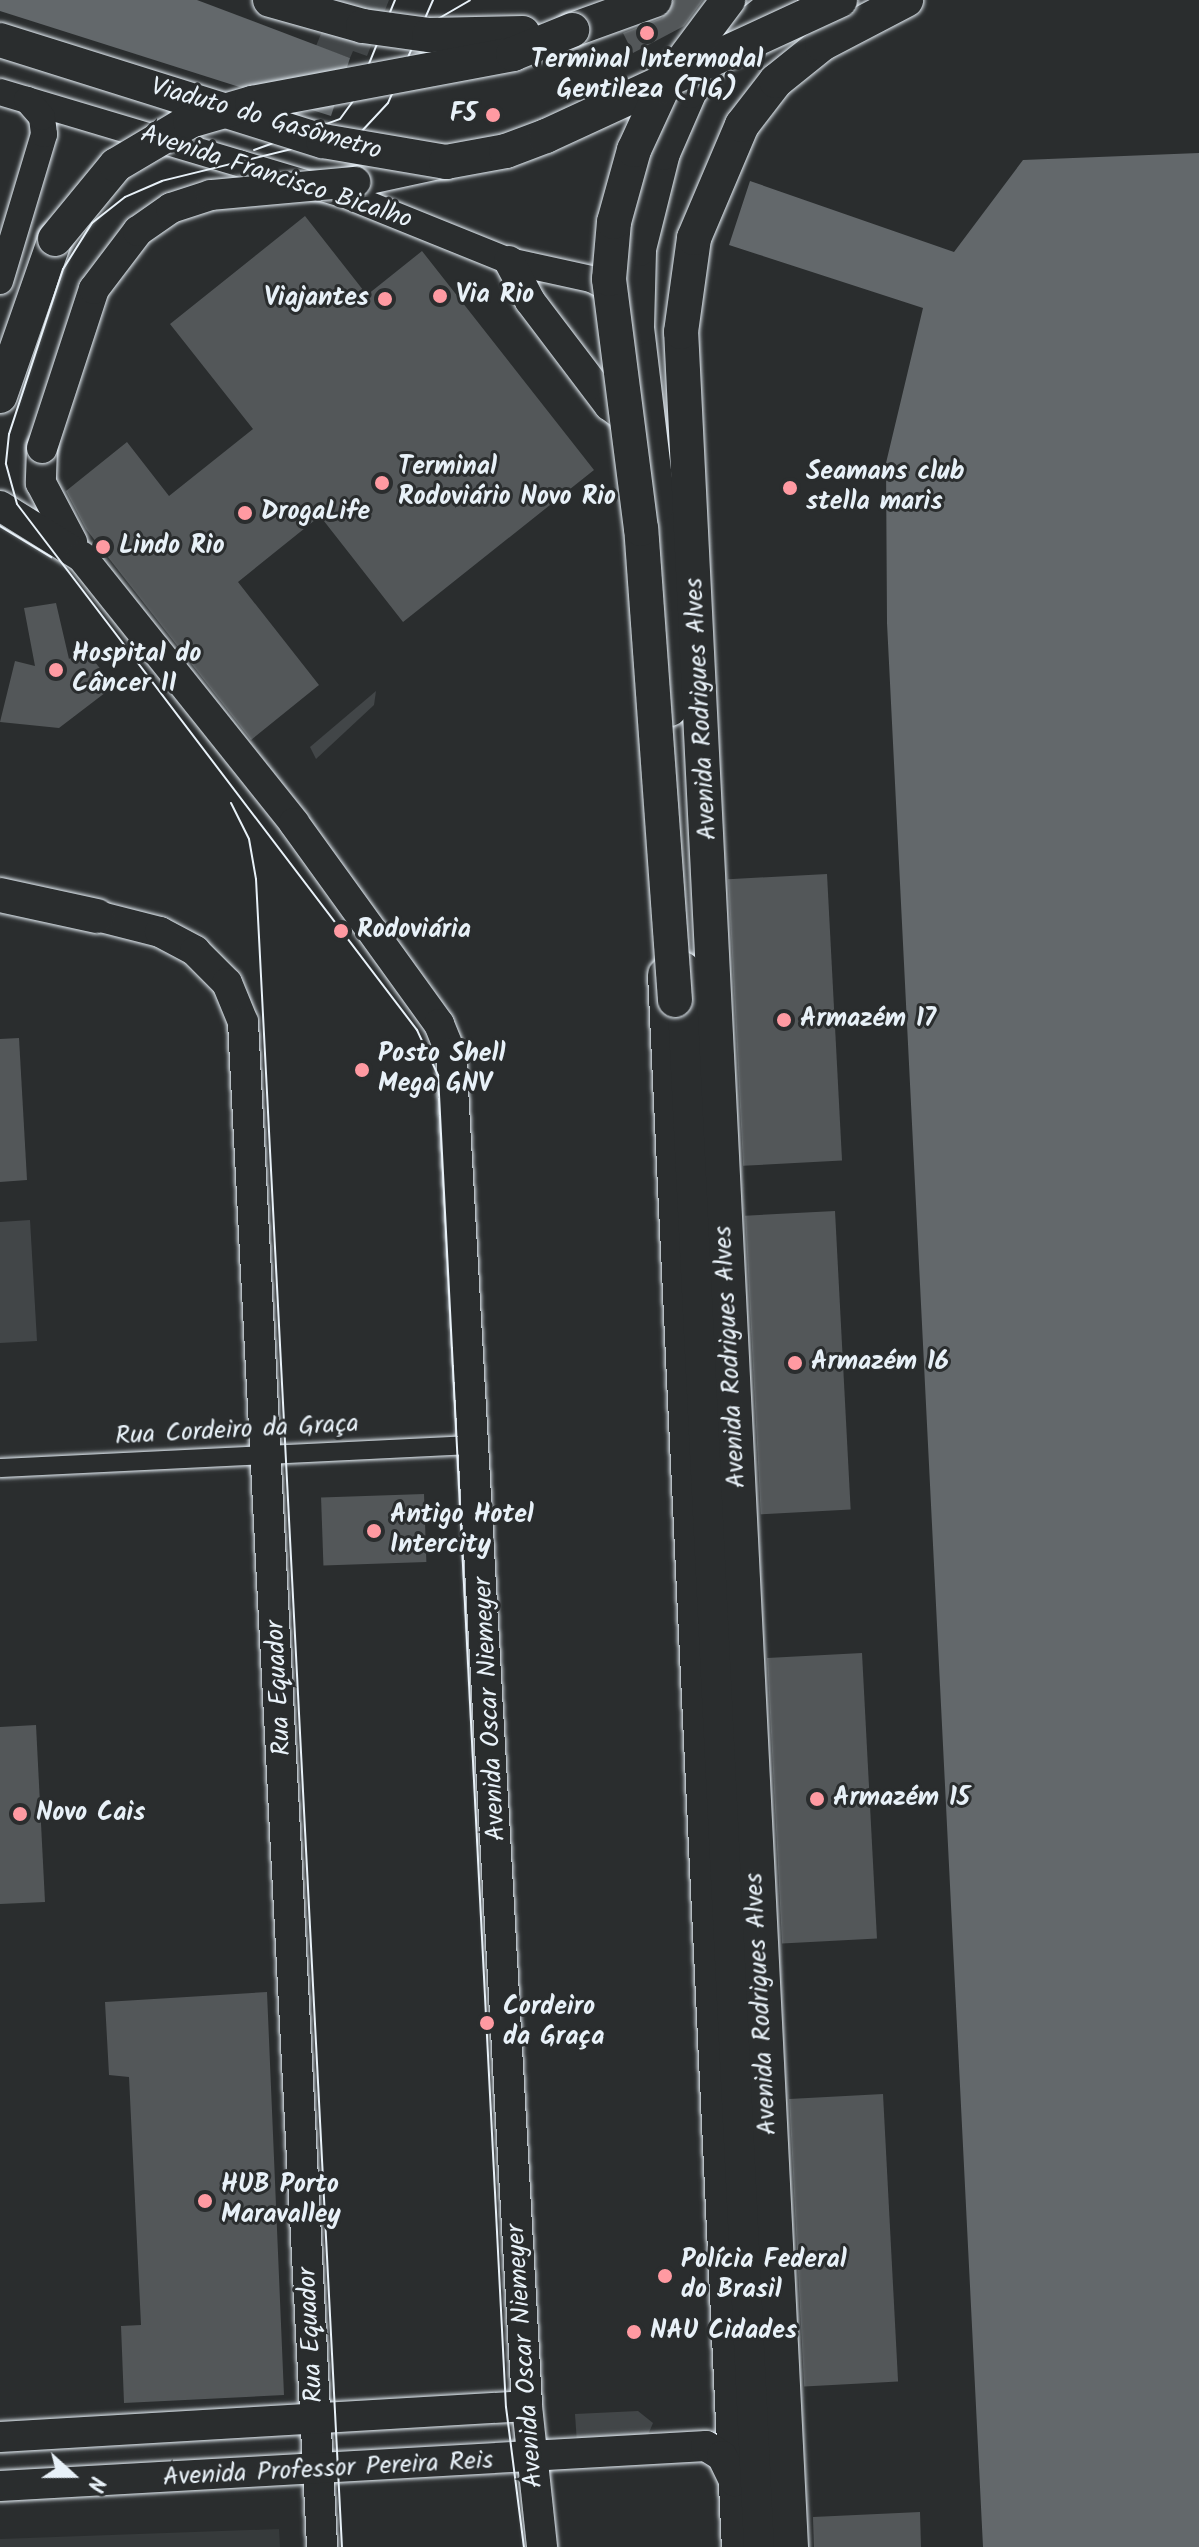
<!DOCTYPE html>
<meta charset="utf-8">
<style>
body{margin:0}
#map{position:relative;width:1199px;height:2547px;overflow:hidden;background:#2a2d2e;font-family:Kalam,sans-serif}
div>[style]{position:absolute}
.built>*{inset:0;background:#363a3b}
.green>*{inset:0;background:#424648}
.water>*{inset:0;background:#63686b}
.building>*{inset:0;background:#535759;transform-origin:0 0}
.roads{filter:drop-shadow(0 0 2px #e8f1f8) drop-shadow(0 0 2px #e8f1f8)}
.street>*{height:18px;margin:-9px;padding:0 9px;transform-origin:9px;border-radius:9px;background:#2a2d2e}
.secondary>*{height:26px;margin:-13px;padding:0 13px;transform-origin:13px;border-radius:13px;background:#2a2d2e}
.primary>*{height:30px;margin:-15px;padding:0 15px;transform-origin:15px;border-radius:15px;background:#2a2d2e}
.highway>*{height:34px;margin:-17px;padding:0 17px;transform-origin:17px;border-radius:17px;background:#2a2d2e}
.tram>*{height:2px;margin:-1px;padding:0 1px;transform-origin:1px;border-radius:1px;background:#e8f1f8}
.bridges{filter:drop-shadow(0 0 2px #e8f1f8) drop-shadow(0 0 2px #e8f1f8)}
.primary-bridge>*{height:30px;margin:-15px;padding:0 15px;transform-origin:15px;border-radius:15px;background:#2a2d2e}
.highway-bridge>*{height:34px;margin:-17px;padding:0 17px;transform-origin:17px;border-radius:17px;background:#2a2d2e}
.dots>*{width:22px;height:22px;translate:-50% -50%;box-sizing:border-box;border:4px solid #2a2d2e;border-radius:50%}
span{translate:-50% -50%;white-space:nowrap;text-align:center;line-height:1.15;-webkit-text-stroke:6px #2a2d2e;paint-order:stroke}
.poi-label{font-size:26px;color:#e8f1f8;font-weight:700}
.right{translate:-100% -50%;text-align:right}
.left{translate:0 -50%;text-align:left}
.street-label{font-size:26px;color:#e8f1f8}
.north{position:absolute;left:32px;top:2435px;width:80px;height:80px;-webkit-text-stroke:6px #2a2d2e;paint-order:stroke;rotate:111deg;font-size:22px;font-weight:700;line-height:32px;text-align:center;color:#e8f1f8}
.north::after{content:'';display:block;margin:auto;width:28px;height:36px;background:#e8f1f8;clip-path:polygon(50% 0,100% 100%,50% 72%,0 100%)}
</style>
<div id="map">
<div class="built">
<div style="clip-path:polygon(279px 2529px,280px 2547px,0 2547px,0 2539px)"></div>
</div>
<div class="green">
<div style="clip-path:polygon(335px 0,389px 0,367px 56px,353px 51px,350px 58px,316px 46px)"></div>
<div style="clip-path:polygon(376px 691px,374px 705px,316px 759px,310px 747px)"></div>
<div style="clip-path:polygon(30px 1220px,37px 1341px,0 1343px,0 1222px)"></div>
<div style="clip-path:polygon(638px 2411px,653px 2423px,647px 2437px,577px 2443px,575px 2414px)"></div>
</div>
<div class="water">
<div style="clip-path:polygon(0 0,197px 0,350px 58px,331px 116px,0 11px)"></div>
<div style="clip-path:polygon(1199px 153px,1199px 2547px,983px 2547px,887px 623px,886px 463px,923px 308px,729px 245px,750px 181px,954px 252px,1023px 160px)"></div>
</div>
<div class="building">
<div style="clip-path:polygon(674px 0,703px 0,684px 26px,633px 53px,623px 33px,662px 18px)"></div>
<div style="clip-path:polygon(305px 216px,367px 295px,422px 251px,594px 470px,403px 622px,320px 516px,238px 582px,319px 685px,251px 740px,86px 529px,66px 491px,127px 442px,169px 496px,253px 429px,170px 324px)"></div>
<div style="clip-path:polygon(56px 603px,69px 659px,83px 647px,114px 686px,59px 728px,0 722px,15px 661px,35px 666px,24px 608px)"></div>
<div style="left:827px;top:874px;width:287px;height:99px;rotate:87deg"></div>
<div style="clip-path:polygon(19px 1038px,27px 1180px,0 1182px,0 1039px)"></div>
<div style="left:835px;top:1211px;width:299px;height:90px;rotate:87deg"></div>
<div style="left:424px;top:1494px;width:68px;height:103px;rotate:88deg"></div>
<div style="left:862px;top:1653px;width:286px;height:95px;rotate:87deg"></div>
<div style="clip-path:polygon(36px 1725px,45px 1902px,0 1904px,0 1727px)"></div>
<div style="clip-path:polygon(267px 1992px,284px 2395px,124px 2403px,121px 2326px,141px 2325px,129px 2077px,109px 2075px,105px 2002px)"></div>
<div style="left:883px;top:2094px;width:288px;height:94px;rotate:87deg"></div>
<div style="clip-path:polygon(920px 2512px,921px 2547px,814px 2547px,813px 2517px)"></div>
</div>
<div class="roads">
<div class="street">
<div style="left:0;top:1468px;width:478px;rotate:-2.8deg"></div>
</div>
<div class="secondary">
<div style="left:0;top:92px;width:358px;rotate:16.6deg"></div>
<div style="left:343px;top:194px;width:179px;rotate:22deg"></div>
<div style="left:509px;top:261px;width:84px;rotate:12.4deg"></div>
<div style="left:591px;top:279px;width:35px;rotate:27deg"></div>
<div style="left:0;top:281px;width:153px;rotate:-73.3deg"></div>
<div style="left:44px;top:134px;width:17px;rotate:-97deg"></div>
<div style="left:42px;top:117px;width:23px;rotate:-131deg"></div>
</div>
<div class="primary">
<div style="left:355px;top:182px;width:90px;rotate:-12.2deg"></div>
<div style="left:509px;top:261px;width:45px;rotate:62.3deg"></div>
<div style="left:530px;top:301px;width:131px;rotate:52.8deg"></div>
<div style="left:609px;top:405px;width:38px;rotate:37deg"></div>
<div style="left:42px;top:448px;width:35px;rotate:92deg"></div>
<div style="left:41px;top:483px;width:67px;rotate:62.3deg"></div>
<div style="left:0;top:506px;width:97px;rotate:31.9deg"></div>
<div style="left:82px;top:557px;width:340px;rotate:51.4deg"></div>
<div style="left:294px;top:823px;width:248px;rotate:54.2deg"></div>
<div style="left:439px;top:1024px;width:31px;rotate:68deg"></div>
<div style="left:451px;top:1053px;width:1355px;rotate:86.78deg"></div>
<div style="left:527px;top:2406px;width:142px;rotate:83.9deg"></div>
<div style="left:97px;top:916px;width:65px;rotate:14.3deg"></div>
<div style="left:160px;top:932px;width:40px;rotate:28deg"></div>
<div style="left:195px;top:951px;width:45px;rotate:45deg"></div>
<div style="left:227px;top:983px;width:42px;rotate:67.7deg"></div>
<div style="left:243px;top:1022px;width:1527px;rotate:87.03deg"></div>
<div style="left:663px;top:974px;width:1575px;rotate:87.31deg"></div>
<div style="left:0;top:2437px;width:528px;rotate:-3.37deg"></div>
<div style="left:0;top:2486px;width:707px;rotate:-3.24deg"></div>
<div style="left:706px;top:2446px;width:19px;rotate:32deg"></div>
<div style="left:722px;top:2456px;width:28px;rotate:64deg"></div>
</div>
<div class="highway">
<div style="left:572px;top:30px;width:88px;rotate:-19.9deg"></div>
<div style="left:0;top:396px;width:166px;rotate:-70.7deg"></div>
<div style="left:670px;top:709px;width:205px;rotate:-93.4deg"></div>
<div style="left:658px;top:504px;width:177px;rotate:-96.8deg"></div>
<div style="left:637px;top:328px;width:79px;rotate:-88.5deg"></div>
<div style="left:639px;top:249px;width:99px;rotate:-76deg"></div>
<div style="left:663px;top:153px;width:68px;rotate:-66.5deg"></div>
<div style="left:690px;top:91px;width:57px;rotate:-53.5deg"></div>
<div style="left:724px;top:45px;width:72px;rotate:-38.8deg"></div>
<div style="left:0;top:895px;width:99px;rotate:12.2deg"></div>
<div style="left:683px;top:969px;width:1580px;rotate:87.17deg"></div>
<div style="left:791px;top:2547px;width:2218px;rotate:-92.84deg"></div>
<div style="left:681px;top:332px;width:95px;rotate:-82.1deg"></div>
<div style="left:694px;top:238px;width:123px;rotate:-67deg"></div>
<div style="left:742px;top:125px;width:56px;rotate:-52.3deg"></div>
<div style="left:776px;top:81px;width:59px;rotate:-38.8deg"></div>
<div style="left:822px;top:44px;width:95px;rotate:-27.6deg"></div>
</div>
</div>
<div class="tram">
<div style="left:433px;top:0;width:112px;rotate:113.6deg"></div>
<div style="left:388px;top:103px;width:40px;rotate:133deg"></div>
<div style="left:361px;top:132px;width:205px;rotate:166.2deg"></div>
<div style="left:162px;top:181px;width:40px;rotate:156.6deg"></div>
<div style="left:125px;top:197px;width:42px;rotate:141.8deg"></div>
<div style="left:92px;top:223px;width:54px;rotate:122.2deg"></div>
<div style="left:63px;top:269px;width:174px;rotate:108.1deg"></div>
<div style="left:9px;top:434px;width:30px;rotate:96deg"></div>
<div style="left:6px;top:464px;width:41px;rotate:74.6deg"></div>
<div style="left:17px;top:504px;width:661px;rotate:52.75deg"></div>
<div style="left:417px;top:1030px;width:50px;rotate:65deg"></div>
<div style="left:438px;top:1075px;width:1334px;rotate:87.08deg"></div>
<div style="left:506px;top:2407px;width:141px;rotate:82.7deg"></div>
<div style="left:420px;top:41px;width:26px;rotate:-53deg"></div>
<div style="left:436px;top:20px;width:39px;rotate:-30deg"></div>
<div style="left:254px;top:150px;width:91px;rotate:-19.8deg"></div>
<div style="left:340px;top:119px;width:26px;rotate:-54deg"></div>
<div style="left:355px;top:98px;width:106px;rotate:-67.8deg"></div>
<div style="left:0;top:526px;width:60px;rotate:31.3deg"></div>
<div style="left:231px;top:803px;width:40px;rotate:63.4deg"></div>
<div style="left:249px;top:839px;width:41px;rotate:80.1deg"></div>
<div style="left:256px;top:879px;width:1670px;rotate:87.05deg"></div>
</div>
<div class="bridges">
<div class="primary-bridge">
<div style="left:42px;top:448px;width:167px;rotate:-71.9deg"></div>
<div style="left:94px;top:289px;width:73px;rotate:-52.8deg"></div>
<div style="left:138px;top:231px;width:40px;rotate:-34.9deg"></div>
<div style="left:171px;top:208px;width:42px;rotate:-18deg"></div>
<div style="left:211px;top:195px;width:145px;rotate:-5.2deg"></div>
</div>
<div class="highway-bridge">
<div style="left:270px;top:0;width:97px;rotate:15.6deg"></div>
<div style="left:363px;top:26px;width:67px;rotate:7.8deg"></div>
<div style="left:429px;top:35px;width:94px;rotate:-1.2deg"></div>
<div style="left:0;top:40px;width:338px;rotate:17.4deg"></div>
<div style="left:323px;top:141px;width:125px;rotate:9.7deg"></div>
<div style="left:446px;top:162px;width:61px;rotate:-10.4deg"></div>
<div style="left:506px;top:151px;width:43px;rotate:-20.6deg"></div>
<div style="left:546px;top:136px;width:324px;rotate:-24.8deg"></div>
<div style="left:55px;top:239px;width:96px;rotate:-50.5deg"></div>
<div style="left:116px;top:165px;width:86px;rotate:-30.7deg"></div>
<div style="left:190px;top:121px;width:65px;rotate:-16.2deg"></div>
<div style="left:252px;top:103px;width:266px;rotate:-10.6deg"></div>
<div style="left:513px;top:54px;width:64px;rotate:-22.1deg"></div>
<div style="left:675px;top:1000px;width:472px;rotate:-94.1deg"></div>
<div style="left:641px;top:529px;width:252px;rotate:-97.3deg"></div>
<div style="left:609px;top:279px;width:57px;rotate:-85deg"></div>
<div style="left:614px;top:222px;width:75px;rotate:-74.5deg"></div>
<div style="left:634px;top:150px;width:69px;rotate:-65.3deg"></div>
<div style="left:663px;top:87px;width:109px;rotate:-53.2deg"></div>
</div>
</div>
<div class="dots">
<div style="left:647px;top:33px;background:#ff9aa2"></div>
<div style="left:493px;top:115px;background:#ff9aa2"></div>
<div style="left:440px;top:296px;background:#ff9aa2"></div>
<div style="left:385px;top:299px;background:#ff9aa2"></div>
<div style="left:382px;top:483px;background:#ff9aa2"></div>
<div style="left:790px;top:488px;background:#ff9aa2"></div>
<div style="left:245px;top:513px;background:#ff9aa2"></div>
<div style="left:103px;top:547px;background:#ff9aa2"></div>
<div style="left:56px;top:670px;background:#ff9aa2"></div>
<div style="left:341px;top:931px;background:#ff9aa2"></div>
<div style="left:784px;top:1020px;background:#ff9aa2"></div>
<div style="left:362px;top:1070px;background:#ff9aa2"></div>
<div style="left:795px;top:1363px;background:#ff9aa2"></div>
<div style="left:374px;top:1531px;background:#ff9aa2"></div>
<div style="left:817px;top:1799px;background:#ff9aa2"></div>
<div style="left:20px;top:1814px;background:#ff9aa2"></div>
<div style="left:487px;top:2023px;background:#ff9aa2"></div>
<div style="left:205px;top:2201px;background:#ff9aa2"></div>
<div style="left:665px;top:2276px;background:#ff9aa2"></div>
<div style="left:634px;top:2332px;background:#ff9aa2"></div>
</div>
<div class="poi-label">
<span style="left:647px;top:76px">Terminal Intermodal<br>Gentileza (TIG)</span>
<span class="right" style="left:477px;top:115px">F5</span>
<span class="left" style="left:456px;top:296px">Via Rio</span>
<span class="right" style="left:369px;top:299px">Viajantes</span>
<span class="left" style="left:398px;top:483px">Terminal<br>Rodoviário Novo Rio</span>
<span class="left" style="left:806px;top:488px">Seamans club<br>stella maris</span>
<span class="left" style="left:261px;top:513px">DrogaLife</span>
<span class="left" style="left:119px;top:547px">Lindo Rio</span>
<span class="left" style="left:72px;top:670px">Hospital do<br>Câncer II</span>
<span class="left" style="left:357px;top:931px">Rodoviária</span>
<span class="left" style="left:800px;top:1020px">Armazém 17</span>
<span class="left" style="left:378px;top:1070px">Posto Shell<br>Mega GNV</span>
<span class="left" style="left:811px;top:1363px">Armazém 16</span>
<span class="left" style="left:390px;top:1531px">Antigo Hotel<br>Intercity</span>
<span class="left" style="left:833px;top:1799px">Armazém 15</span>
<span class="left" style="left:36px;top:1814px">Novo Cais</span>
<span class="left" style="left:503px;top:2023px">Cordeiro<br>da Graça</span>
<span class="left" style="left:221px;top:2201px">HUB Porto<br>Maravalley</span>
<span class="left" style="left:681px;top:2276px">Polícia Federal<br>do Brasil</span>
<span class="left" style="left:650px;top:2332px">NAU Cidades</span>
</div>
<div class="street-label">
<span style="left:266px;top:120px;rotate:16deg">Viaduto do Gasômetro</span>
<span style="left:276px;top:178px;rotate:18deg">Avenida Francisco Bicalho</span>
<span style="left:702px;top:709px;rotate:-93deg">Avenida Rodrigues Alves</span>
<span style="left:731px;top:1357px;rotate:-93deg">Avenida Rodrigues Alves</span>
<span style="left:237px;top:1431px;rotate:-3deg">Rua Cordeiro da Graça</span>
<span style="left:280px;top:1688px;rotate:-93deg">Rua Equador</span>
<span style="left:491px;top:1709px;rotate:-93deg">Avenida Oscar Niemeyer</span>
<span style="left:762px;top:2004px;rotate:-93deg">Avenida Rodrigues Alves</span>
<span style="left:312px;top:2335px;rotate:-93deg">Rua Equador</span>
<span style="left:526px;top:2356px;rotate:-94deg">Avenida Oscar Niemeyer</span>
<span style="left:328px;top:2470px;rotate:-3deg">Avenida Professor Pereira Reis</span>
</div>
<div class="north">N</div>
</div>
